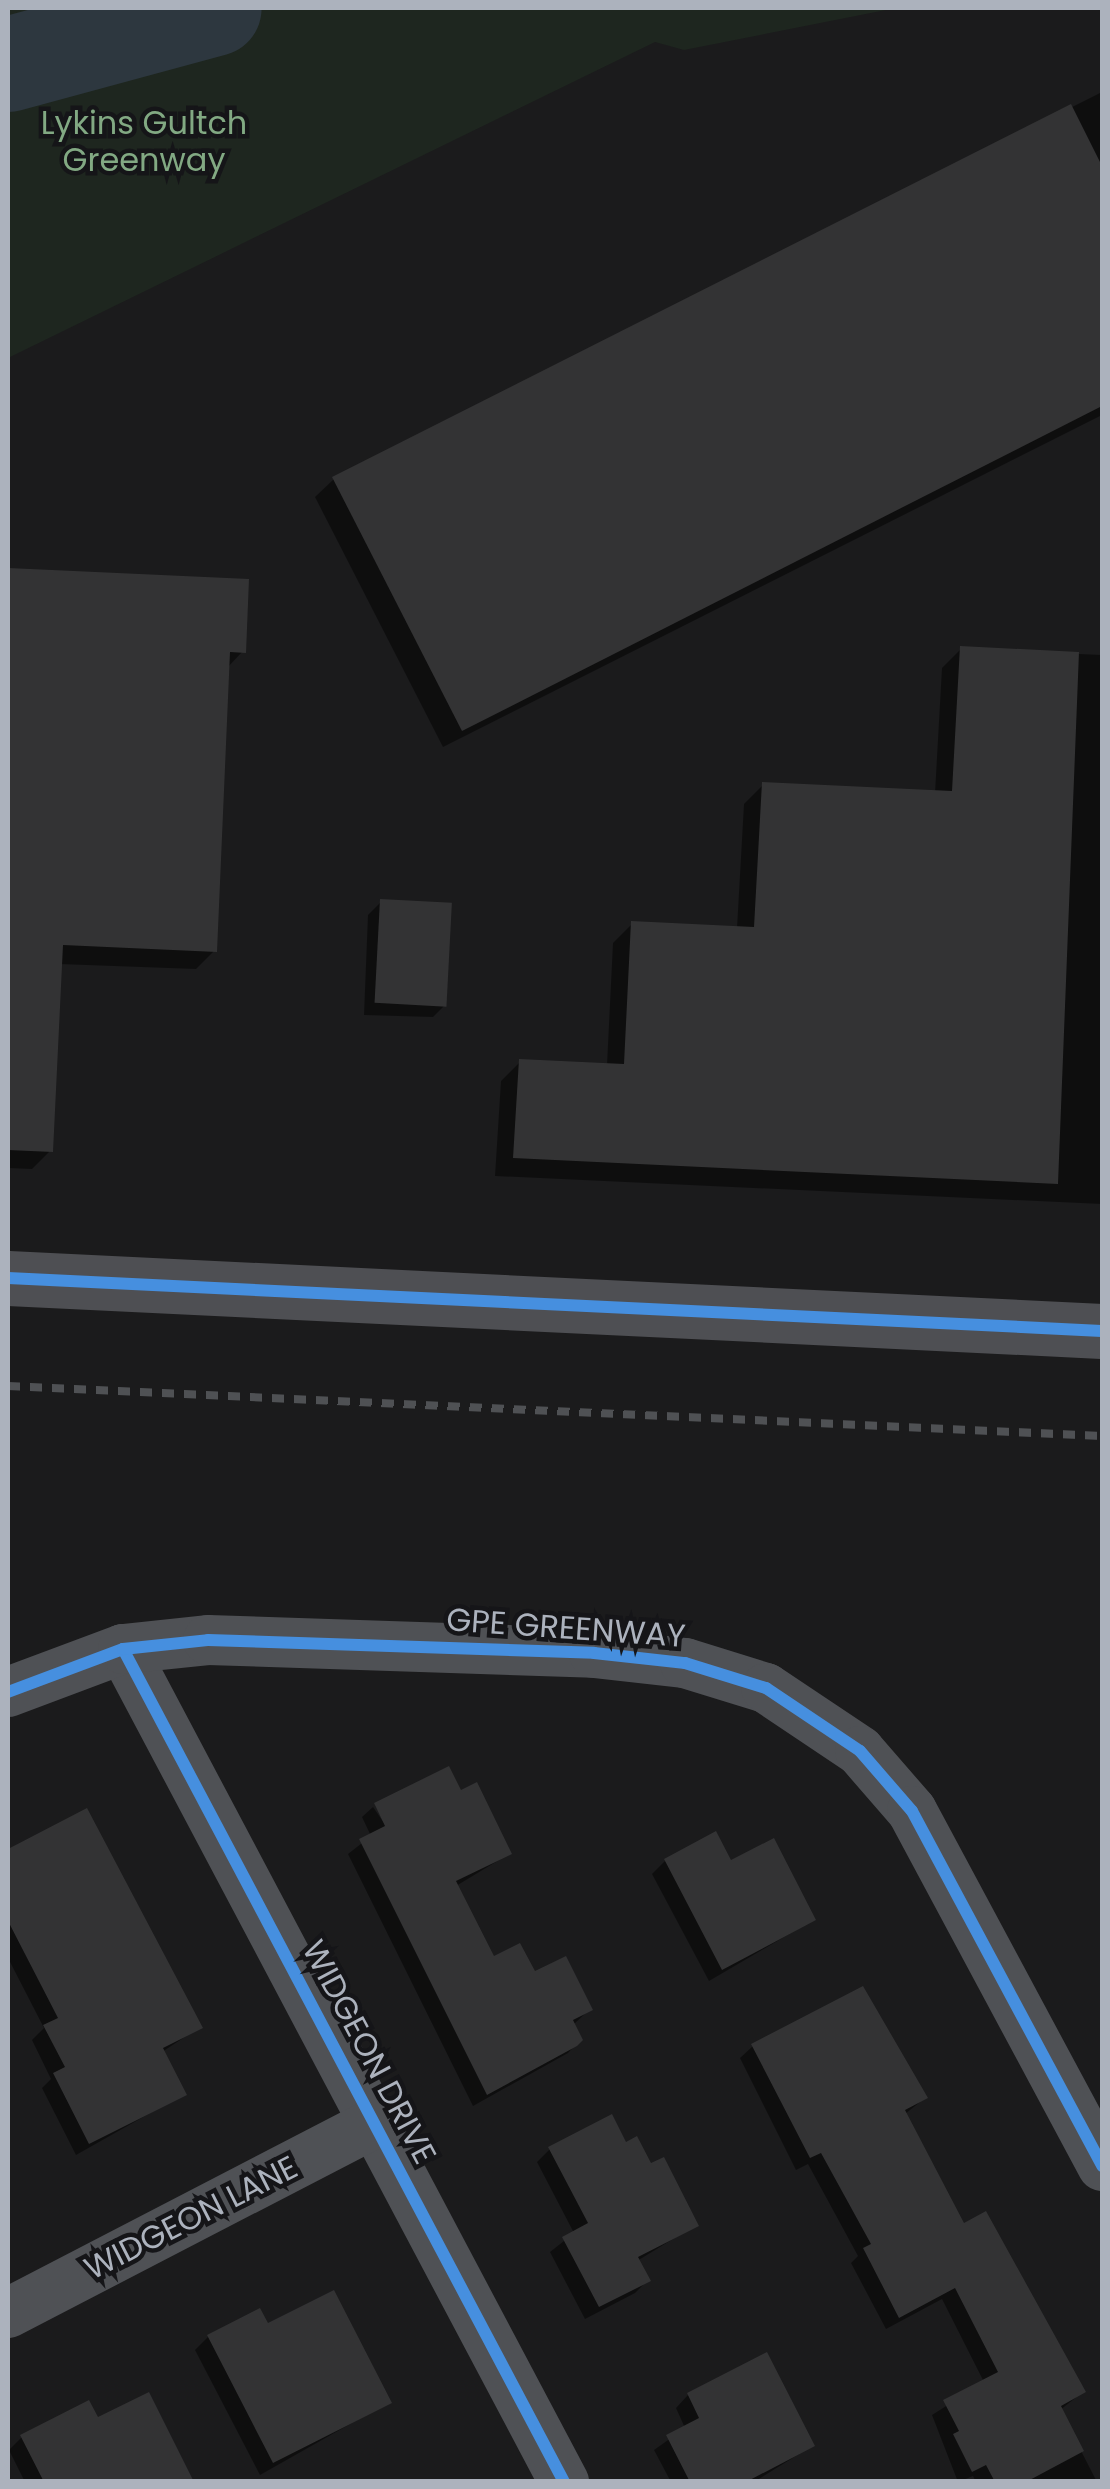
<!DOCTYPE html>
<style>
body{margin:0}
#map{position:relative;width:1110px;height:2489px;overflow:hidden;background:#1b1b1c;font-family:Poppins,sans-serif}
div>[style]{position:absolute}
.green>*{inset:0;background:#1e261f}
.shadow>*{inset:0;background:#0007}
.river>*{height:95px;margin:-47.5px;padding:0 47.5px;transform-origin:47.5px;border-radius:47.5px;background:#2d373f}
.building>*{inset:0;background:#333334;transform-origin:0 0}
.street>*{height:50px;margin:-25px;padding:0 25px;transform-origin:25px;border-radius:25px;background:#4f5155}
.secondary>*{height:55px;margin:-27.5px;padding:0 27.5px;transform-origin:27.5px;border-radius:27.5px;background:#4e4f53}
.rail>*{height:8px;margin-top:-4px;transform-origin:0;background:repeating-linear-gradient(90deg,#4f5154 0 12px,transparent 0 22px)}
.cycleway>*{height:12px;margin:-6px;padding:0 6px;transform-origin:6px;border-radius:6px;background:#468fdf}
span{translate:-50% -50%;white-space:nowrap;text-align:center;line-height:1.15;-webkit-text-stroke:9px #151518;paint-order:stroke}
.park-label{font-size:32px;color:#82a983}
.street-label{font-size:32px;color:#acb2bd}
.frame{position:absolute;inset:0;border:10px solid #acb2bd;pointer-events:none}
</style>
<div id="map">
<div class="green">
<div style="clip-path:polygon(8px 8px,896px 8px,684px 50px,655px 42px,8px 358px)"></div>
</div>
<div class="shadow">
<div style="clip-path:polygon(1102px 92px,1102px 415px,443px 747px,315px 497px,334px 479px)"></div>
<div style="clip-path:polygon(8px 570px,246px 581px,243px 651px,227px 668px,214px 951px,196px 969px,59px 964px,50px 1151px,32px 1169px,8px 1168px)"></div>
<div style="clip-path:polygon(961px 649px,1102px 655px,1102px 1204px,495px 1176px,501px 1081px,520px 1062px,607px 1065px,613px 943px,632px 924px,737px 928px,744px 804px,763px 785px,935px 793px,942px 668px)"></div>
<div style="clip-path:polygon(381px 902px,446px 1004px,433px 1017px,364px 1015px,368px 915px)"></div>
<div style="clip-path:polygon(460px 1793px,509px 1854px,456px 1886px,493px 1959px,534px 1975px,590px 2009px,573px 2025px,580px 2040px,568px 2053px,473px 2106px,348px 1854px,371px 1836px,362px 1817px,373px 1807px,393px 1836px,375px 1805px)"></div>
<div style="clip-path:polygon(85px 1811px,200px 2027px,162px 2052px,184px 2094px,76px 2155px,42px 2088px,51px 2079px,32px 2040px,44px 2028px,8px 1958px,8px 1852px)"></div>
<div style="clip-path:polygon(665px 1861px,813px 1920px,709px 1981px,652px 1874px)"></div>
<div style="clip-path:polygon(753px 2046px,925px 2098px,905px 2114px,963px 2226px,1083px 2392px,1060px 2410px,1097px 2482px,976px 2482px,973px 2476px,958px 2482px,932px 2415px,984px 2382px,942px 2299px,886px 2329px,851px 2263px,858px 2256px,808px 2164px,796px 2170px,740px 2058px)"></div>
<div style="clip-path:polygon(625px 2145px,696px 2225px,637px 2261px,648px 2280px,635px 2293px,585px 2319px,550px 2252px,574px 2233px,537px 2162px,550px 2149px)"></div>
<div style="clip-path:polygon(267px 2327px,389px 2402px,260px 2475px,195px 2350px,208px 2337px)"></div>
<div style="clip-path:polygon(688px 2395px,812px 2446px,754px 2482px,671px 2482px,654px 2450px,685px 2428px,676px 2408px)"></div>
<div style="clip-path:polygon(96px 2420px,191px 2482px,25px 2482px,9px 2450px,22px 2437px)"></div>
</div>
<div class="river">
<div style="left:8px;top:64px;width:213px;rotate:-15.2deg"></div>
</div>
<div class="building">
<div style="clip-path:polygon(1071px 104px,1102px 166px,1102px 406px,462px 731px,332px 477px)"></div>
<div style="clip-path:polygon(8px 568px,249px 579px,246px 653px,230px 652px,217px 952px,63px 945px,53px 1152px,8px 1150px)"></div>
<div style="clip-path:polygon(960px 646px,1079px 652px,1058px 1184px,513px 1158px,519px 1059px,624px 1064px,631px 921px,754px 927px,762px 782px,952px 791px)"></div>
<div style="left:380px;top:899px;width:72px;height:104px;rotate:3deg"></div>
<div style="clip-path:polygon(449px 1766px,461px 1790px,477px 1782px,512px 1854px,456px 1881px,494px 1956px,520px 1943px,535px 1971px,566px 1956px,593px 2010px,573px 2020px,583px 2040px,577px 2046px,487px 2095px,359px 1839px,385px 1826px,374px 1803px)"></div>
<div style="clip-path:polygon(87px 1808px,203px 2028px,163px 2048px,187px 2095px,89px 2144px,53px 2073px,65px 2067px,43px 2025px,58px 2018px,8px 1921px,8px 1849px)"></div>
<div style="clip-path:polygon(716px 1831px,731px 1860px,774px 1838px,816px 1920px,722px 1970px,664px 1859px)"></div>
<div style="clip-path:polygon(863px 1986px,928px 2098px,905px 2110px,964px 2223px,986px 2211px,1086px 2392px,1061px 2406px,1084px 2451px,1026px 2482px,995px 2482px,986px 2465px,972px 2472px,953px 2434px,959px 2431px,943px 2400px,998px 2372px,955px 2288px,899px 2318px,863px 2248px,871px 2244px,821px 2153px,810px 2158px,751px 2044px)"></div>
<div style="clip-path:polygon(612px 2114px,626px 2142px,637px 2136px,651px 2163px,664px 2157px,699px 2226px,638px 2257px,651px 2281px,599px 2307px,562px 2237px,588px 2223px,548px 2147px)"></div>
<div style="clip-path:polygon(334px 2290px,392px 2403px,273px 2463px,207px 2335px,260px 2308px,268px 2323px)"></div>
<div style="clip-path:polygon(767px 2352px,815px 2446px,746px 2482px,690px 2482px,666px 2435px,699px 2418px,687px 2393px)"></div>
<div style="clip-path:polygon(149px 2392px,194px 2482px,44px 2482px,20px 2435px,89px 2400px,98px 2417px)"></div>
</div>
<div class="street">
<div style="left:123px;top:1649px;width:943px;rotate:62.1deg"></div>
<div style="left:8px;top:1692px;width:123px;rotate:-20.5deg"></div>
<div style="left:123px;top:1649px;width:85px;rotate:-6deg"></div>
<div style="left:208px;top:1640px;width:386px;rotate:1.9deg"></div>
<div style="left:594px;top:1653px;width:92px;rotate:6.3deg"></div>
<div style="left:685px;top:1663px;width:85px;rotate:17.2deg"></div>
<div style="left:766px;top:1688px;width:113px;rotate:33.8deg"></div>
<div style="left:860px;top:1751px;width:79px;rotate:49.1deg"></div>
<div style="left:912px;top:1811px;width:403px;rotate:61.8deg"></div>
<div style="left:8px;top:2313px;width:413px;rotate:-27.4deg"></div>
</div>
<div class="secondary">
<div style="left:8px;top:1278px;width:1095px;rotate:2.77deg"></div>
</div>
<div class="rail">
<div style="left:8px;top:1386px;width:1095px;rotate:2.62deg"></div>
</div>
<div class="cycleway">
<div style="left:8px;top:1278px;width:1095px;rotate:2.77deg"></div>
<div style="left:123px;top:1649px;width:943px;rotate:62.1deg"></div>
<div style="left:8px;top:1692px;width:123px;rotate:-20.5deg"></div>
<div style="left:123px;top:1649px;width:85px;rotate:-6deg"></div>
<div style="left:208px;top:1640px;width:386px;rotate:1.9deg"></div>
<div style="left:594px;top:1653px;width:92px;rotate:6.3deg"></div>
<div style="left:685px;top:1663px;width:85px;rotate:17.2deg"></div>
<div style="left:766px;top:1688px;width:113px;rotate:33.8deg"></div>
<div style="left:860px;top:1751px;width:79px;rotate:49.1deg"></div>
<div style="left:912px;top:1811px;width:403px;rotate:61.8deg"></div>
</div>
<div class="park-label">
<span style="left:144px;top:142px">Lykins Gultch<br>Greenway</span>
</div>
<div class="street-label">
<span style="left:566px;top:1628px;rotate:4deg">GPE GREENWAY</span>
<span style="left:369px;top:2052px;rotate:62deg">WIDGEON DRIVE</span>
<span style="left:191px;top:2218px;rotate:-27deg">WIDGEON LANE</span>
</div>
<div class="frame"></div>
</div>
